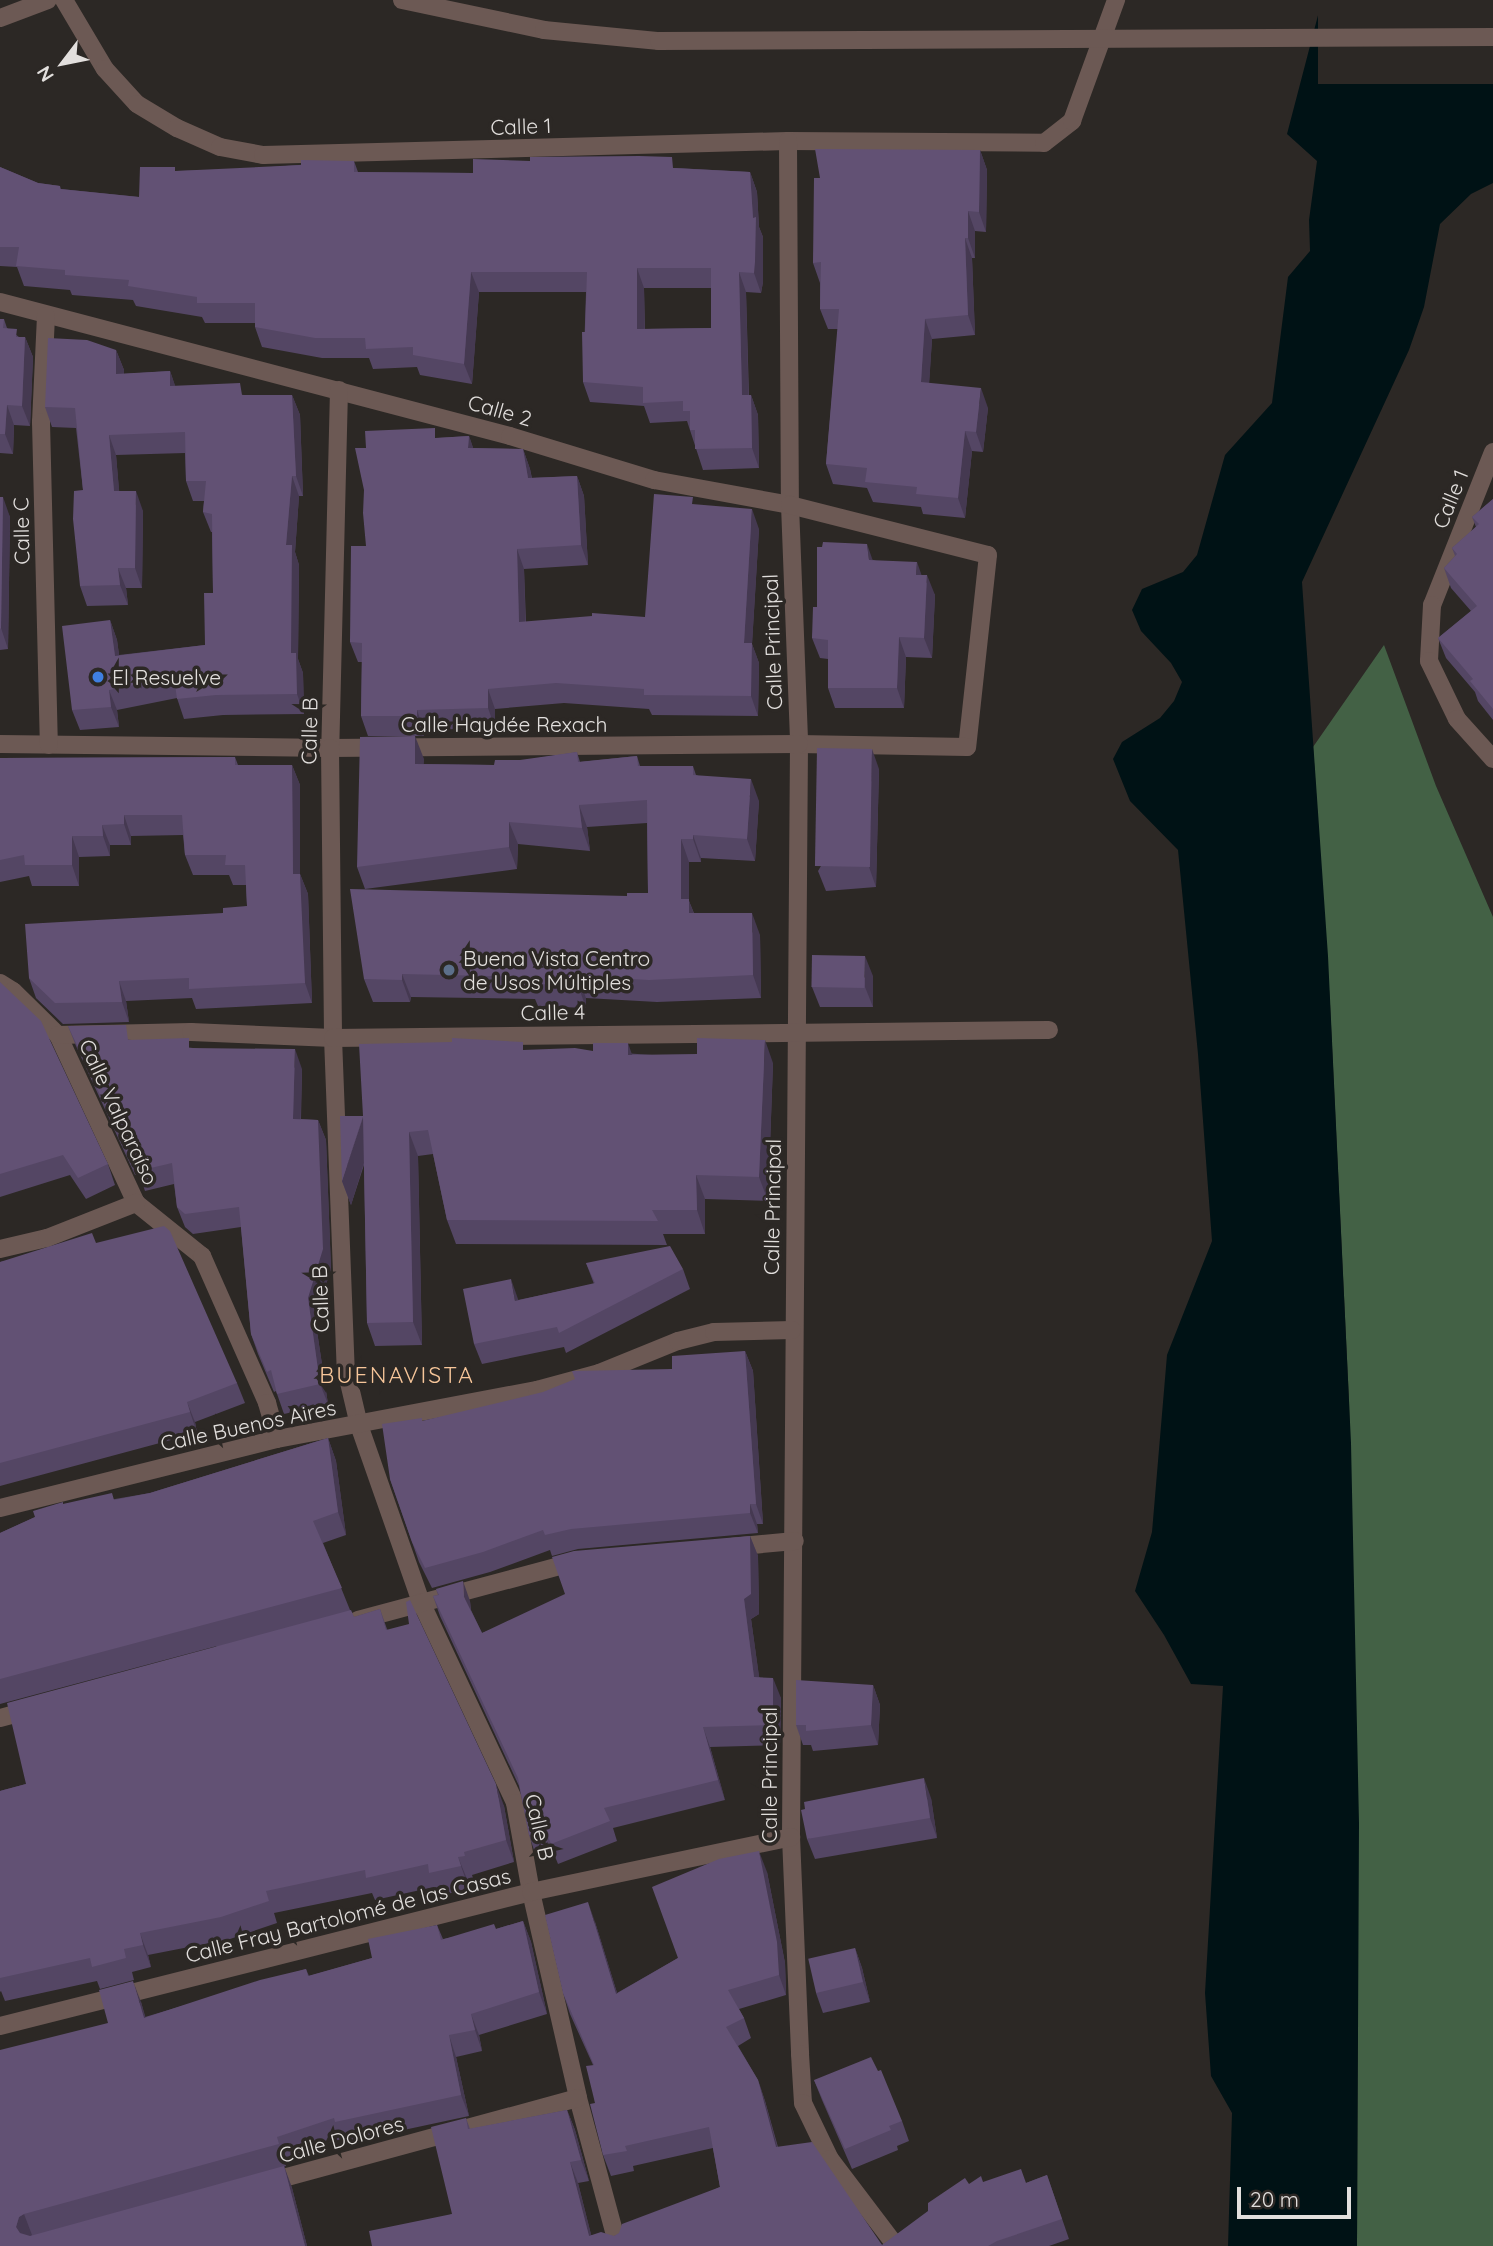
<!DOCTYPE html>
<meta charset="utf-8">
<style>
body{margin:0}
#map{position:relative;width:1493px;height:2246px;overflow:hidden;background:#2c2825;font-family:Quicksand,sans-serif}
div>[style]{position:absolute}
.forest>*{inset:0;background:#436145}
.water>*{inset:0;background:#001215}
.pier>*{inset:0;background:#2c2825;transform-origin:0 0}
.minor>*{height:18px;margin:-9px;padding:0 9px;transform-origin:9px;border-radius:9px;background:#6c5954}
.wall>*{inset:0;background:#544664}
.shaded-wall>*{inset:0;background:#453951}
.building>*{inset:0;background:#625174;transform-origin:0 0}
.dots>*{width:19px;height:19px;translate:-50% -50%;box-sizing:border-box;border:4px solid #2c2825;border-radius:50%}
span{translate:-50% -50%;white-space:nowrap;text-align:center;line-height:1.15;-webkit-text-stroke:7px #2c2825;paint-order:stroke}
.street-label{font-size:21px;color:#e2dfdd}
.poi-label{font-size:21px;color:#e2dfdd}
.left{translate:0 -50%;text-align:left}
.neighbourhood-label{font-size:23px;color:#f7c69a;letter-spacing:2px}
.north{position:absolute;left:28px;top:28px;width:70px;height:70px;-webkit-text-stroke:5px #2c2825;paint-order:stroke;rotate:238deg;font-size:19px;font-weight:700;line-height:28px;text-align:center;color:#e2dfdd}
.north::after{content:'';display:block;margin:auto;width:24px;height:32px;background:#e2dfdd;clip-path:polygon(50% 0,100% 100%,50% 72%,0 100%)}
.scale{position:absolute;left:1237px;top:2187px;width:114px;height:32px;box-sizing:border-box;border:4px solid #e2dfdd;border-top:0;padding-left:9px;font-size:21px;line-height:24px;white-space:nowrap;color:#e2dfdd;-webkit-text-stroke:5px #2c2825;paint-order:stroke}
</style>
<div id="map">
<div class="forest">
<div style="clip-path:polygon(1384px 645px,1436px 786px,1493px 917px,1493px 2246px,1357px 2246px,1358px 1881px,1349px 1401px,1330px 1004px,1313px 747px)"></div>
</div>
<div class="water">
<div style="clip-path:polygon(1322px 0,1493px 0,1493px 183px,1471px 194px,1440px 224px,1424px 307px,1409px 350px,1302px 582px,1328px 956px,1351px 1443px,1359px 1823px,1357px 2246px,1228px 2246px,1232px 2113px,1211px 2076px,1205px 1993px,1223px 1686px,1191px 1684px,1164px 1635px,1135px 1591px,1152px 1532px,1167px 1355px,1212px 1241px,1198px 1054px,1178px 850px,1130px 801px,1113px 759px,1122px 742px,1160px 718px,1174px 701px,1182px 682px,1171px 663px,1141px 631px,1132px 610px,1142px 589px,1183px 572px,1197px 555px,1225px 455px,1272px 403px,1288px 277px,1310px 251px,1309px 220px,1317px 161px,1287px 134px)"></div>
</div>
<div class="pier">
<div style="left:1318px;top:0;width:175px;height:84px"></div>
</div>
<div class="minor">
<div style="left:64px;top:0;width:80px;rotate:59.3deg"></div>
<div style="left:105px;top:69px;width:47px;rotate:47.6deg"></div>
<div style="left:137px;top:104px;width:47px;rotate:31deg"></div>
<div style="left:177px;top:128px;width:47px;rotate:23.8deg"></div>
<div style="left:220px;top:147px;width:44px;rotate:10.5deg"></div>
<div style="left:263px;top:155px;width:525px;rotate:-1.53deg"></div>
<div style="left:788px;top:141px;width:256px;rotate:0.4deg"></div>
<div style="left:1044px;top:143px;width:36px;rotate:-38deg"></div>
<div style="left:1072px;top:121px;width:129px;rotate:-70deg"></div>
<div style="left:402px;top:0;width:145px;rotate:11.9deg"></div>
<div style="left:544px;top:30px;width:116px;rotate:5.5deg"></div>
<div style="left:659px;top:41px;width:834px;rotate:-0.27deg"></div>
<div style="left:0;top:18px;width:51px;rotate:-20.6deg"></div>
<div style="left:788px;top:141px;width:364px;rotate:89.7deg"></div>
<div style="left:790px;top:505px;width:239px;rotate:87.8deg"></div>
<div style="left:799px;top:744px;width:1093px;rotate:90.42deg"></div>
<div style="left:791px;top:1837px;width:217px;rotate:87.6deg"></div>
<div style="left:800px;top:2054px;width:49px;rotate:86.5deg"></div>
<div style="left:803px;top:2103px;width:62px;rotate:64.3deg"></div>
<div style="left:830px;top:2159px;width:109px;rotate:52.8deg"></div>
<div style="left:0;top:302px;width:527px;rotate:14.72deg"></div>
<div style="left:510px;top:436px;width:151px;rotate:17deg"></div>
<div style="left:654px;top:480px;width:138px;rotate:10.4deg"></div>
<div style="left:790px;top:505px;width:204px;rotate:14.2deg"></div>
<div style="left:988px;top:555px;width:193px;rotate:96.2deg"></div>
<div style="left:967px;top:747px;width:168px;rotate:-179deg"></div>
<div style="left:799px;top:744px;width:469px;rotate:179.5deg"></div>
<div style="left:330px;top:748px;width:330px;rotate:-179.3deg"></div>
<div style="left:46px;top:316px;width:106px;rotate:92.7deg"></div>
<div style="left:41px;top:422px;width:323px;rotate:88.6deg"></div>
<div style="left:339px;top:390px;width:358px;rotate:91.4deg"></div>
<div style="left:330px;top:748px;width:290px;rotate:89.4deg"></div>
<div style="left:333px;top:1038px;width:332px;rotate:87.8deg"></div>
<div style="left:346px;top:1370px;width:57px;rotate:76.7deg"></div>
<div style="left:359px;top:1425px;width:188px;rotate:70.7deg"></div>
<div style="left:421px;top:1602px;width:222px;rotate:64.9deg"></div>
<div style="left:515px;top:1803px;width:90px;rotate:79.8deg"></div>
<div style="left:531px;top:1892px;width:211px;rotate:77.1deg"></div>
<div style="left:578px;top:2098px;width:153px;rotate:74.9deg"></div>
<div style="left:1493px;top:452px;width:165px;rotate:111.7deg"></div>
<div style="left:1432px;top:605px;width:56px;rotate:93.1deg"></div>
<div style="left:1429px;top:661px;width:64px;rotate:64.2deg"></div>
<div style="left:1457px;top:719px;width:54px;rotate:48deg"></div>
<div style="left:0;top:983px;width:15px;rotate:32deg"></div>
<div style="left:13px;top:991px;width:63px;rotate:44.4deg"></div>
<div style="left:58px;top:1035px;width:185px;rotate:65.1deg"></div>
<div style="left:136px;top:1203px;width:85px;rotate:38.8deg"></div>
<div style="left:202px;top:1256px;width:161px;rotate:66.1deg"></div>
<div style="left:267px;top:1403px;width:37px;rotate:74deg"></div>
<div style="left:58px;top:1035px;width:133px;rotate:-1.3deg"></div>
<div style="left:191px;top:1032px;width:142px;rotate:2.4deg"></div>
<div style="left:333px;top:1038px;width:716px;rotate:-0.64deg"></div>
<div style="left:0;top:1249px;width:48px;rotate:-13.2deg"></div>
<div style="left:47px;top:1238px;width:96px;rotate:-21.5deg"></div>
<div style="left:0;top:1508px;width:285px;rotate:-14deg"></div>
<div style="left:277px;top:1439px;width:265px;rotate:-10.7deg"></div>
<div style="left:537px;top:1390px;width:64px;rotate:-15.3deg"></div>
<div style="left:599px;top:1373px;width:85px;rotate:-22.1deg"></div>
<div style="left:678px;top:1341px;width:37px;rotate:-14deg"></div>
<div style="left:714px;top:1332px;width:78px;rotate:-1.5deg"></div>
<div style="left:731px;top:1547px;width:64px;rotate:-5.4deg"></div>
<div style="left:358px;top:1620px;width:228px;rotate:-15deg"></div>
<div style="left:0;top:1718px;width:31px;rotate:-15deg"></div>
<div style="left:0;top:2026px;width:548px;rotate:-14.16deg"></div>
<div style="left:531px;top:1892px;width:266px;rotate:-11.9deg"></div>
<div style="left:265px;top:2183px;width:324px;rotate:-15.2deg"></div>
</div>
<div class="wall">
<div style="clip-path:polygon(980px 150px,987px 170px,986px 232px,975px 231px,975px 258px,972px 258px,975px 335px,932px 339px,929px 383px,988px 408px,983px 452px,972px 451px,965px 518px,923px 514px,921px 507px,873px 502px,867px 488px,833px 484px,826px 464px,838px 329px,828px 329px,820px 309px,820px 283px,813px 263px,820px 178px)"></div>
<div style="clip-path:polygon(evenodd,354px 161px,358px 172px,473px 173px,676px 168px,750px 172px,757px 192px,759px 227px,763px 237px,763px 282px,761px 293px,746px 292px,749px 395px,751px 395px,758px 415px,759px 468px,703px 470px,687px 421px,650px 423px,644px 406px,590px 402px,583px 382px,586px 292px,479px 292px,472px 384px,420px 375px,417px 367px,373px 369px,369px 358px,322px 358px,262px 347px,255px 327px,255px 323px,205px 323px,202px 317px,136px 306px,133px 300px,72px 295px,70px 290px,24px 286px,17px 267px,0 266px,0 167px,38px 183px,60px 186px,61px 189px,139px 197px,177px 171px,243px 169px,354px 161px,644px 288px,711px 288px,711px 328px,645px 329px,644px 288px)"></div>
<div style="clip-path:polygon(0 319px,4px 319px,7px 328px,19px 337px,25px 337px,33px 357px,30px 426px,14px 425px,13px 454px,0 453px)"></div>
<div style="clip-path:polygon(116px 350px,124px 370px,124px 374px,170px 371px,175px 386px,244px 395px,292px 395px,300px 415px,303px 496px,299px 496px,295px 552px,299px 565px,298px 659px,303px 673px,304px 714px,223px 715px,184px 719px,177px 698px,117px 710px,119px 727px,80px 730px,72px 710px,110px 620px,117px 640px,119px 655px,205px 645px,213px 593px,212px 532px,211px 532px,203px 512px,204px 501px,193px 501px,186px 481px,185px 453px,116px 455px,119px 491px,143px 511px,142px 588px,126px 588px,128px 605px,87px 606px,80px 586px,83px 490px,76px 428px,52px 427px,45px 407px)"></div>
<div style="clip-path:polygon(469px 436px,473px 448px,523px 449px,530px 469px,532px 478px,577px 476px,584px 496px,588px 565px,524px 569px,526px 622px,645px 617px,696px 505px,759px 529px,752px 644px,759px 663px,758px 716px,652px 715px,649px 709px,564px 703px,495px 709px,495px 728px,424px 730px,424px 736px,368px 736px,361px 716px,362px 662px,358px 662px,350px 642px,366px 546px,366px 448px,438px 438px)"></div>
<div style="clip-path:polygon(0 497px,10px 517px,8px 649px,0 650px)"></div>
<div style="clip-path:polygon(1493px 499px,1493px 720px,1478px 701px,1475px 692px,1446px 658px,1438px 638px,1471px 611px,1451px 588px,1444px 568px,1455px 556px,1452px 548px,1476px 527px,1472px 517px)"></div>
<div style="clip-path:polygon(822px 547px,873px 560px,921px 575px,935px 595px,932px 658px,906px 657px,904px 708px,835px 708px,828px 688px,828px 659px,820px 658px,812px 638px,817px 607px)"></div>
<div style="clip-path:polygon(577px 752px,580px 762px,637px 756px,640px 766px,693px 766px,696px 775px,759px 801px,755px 861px,701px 858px,701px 862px,689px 862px,689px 901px,694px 913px,760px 935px,761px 998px,657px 1002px,586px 998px,586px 1008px,538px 1006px,535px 999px,411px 997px,410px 1002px,373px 1002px,364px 979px,627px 896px,648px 893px,647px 823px,587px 827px,590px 851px,518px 844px,517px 869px,365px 889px,357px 867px,424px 759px,423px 764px,494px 765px)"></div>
<div style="clip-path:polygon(235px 757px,238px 765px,292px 765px,300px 785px,300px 874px,308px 894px,312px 1003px,196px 1009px,192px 998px,126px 1001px,129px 1022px,63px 1024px,36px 998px,29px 978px,247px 906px,246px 885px,233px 885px,229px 875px,193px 875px,185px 855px,183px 835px,131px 836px,131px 845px,110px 845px,110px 856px,79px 857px,79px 886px,32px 886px,29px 876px,0 882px,0 758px)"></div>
<div style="clip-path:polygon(879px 769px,876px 887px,826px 891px,818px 871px)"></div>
<div style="clip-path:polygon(873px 976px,873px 1007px,820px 1007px,812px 987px)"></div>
<div style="clip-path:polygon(0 982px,108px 1164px,115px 1185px,86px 1199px,70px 1175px,0 1197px)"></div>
<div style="clip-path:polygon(68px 1026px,131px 1040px,193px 1048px,302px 1069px,301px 1119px,318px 1120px,326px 1140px,331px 1269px,315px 1318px,328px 1404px,284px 1414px,276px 1391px,274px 1392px,258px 1354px,251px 1334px,241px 1227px,193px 1234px,185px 1227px,177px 1207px,174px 1184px,145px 1191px,139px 1173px,135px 1175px,76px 1046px)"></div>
<div style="clip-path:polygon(525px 1050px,593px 1051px,773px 1063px,768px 1201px,705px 1199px,705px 1234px,663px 1234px,667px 1245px,456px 1244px,447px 1220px,433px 1154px,418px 1156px,422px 1345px,375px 1346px,367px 1323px,364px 1165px,351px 1205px,342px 1181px,363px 1116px)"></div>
<div style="clip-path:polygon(96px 1243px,237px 1383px,245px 1403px,195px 1422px,197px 1433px,0 1486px,0 1262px)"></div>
<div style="clip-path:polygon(586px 1263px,683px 1269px,690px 1289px,566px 1353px,564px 1347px,482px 1364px,474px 1344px,518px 1300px,594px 1284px)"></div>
<div style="clip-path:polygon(745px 1351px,753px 1371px,763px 1524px,757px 1524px,758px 1533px,578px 1549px,552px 1556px,550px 1550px,490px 1572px,432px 1588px,419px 1562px,390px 1479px,423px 1421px,672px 1369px)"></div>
<div style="clip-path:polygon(328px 1438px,336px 1461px,346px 1535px,323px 1543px,350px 1610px,354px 1617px,380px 1609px,387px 1629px,504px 1806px,514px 1862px,472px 1875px,473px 1878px,467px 1879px,469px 1889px,438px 1896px,434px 1887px,375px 1900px,372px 1893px,274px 1913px,277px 1923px,230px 1939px,148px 1955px,151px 1967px,132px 1972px,134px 1980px,100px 1989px,97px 1981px,5px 2001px,1px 1991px,0 1992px,0 1791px,26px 1784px,217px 1646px,0 1704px,0 1533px,64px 1504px,115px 1499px,150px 1493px)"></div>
<div style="clip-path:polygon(750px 1536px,758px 1556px,759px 1614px,751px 1619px,759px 1677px,781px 1698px,780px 1745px,710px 1747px,725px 1800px,613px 1828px,617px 1841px,558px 1864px,554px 1854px,546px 1857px,544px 1853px,536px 1856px,529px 1835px,519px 1786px,440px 1616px,433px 1596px,438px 1595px,436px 1589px,470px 1601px,471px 1610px,482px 1633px)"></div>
<div style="clip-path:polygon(873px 1685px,880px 1705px,878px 1745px,813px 1751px,811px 1745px,803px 1745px,796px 1725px)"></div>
<div style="clip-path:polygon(931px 1798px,937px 1838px,815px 1859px,807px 1839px)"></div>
<div style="clip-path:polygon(767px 1872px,785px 1963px,786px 1995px,739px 2009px,744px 2018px,751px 2038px,738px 2046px,758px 2080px,765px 2101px,778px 2147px,882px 2245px,969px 2184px,983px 2182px,1026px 2183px,1047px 2175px,1069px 2239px,1049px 2246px,372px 2246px,452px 2214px,466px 2118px,470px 2129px,567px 2110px,575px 2130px,589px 2181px,578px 2183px,591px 2235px,614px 2236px,720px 2187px,713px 2148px,633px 2166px,634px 2171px,611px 2176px,603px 2155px,595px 2103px,593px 2065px,570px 2014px,563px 1993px,595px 1922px,617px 1993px,678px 1958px)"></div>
<div style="clip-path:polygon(523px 1921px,531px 1942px,547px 2014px,479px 2035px,482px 2051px,456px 2057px,469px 2116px,343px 2143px,341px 2139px,284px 2158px,286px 2166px,31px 2235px,284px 2166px,292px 2188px,307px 2246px,0 2246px,108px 2023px,141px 2002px,145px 2017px,306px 1969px,309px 1976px,372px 1958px,437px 1925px,443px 1939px,496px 1929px)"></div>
<div style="clip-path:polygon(855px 1948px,862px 1968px,870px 2002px,823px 2013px,816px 1993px)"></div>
<div style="clip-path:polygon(814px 2080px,902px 2121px,909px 2141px,897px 2146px,898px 2150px,852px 2169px,822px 2100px)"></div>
</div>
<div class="shaded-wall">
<div style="clip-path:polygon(980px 150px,987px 170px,986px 232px,979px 212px)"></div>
<div style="clip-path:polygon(750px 172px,757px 192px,759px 227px,763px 237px,763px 282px,761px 293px,754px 273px,753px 218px)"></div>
<div style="clip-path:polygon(968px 211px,975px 231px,975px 258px,968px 238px)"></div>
<div style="clip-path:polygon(965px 238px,972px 258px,975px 335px,968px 315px)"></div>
<div style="clip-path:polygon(637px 268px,644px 288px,645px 349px,637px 329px)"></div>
<div style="clip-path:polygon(471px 272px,479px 292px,472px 384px,464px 364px)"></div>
<div style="clip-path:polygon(739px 272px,746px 292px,749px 415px,742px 395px)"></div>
<div style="clip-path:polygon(925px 319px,932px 339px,928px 402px,921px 382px)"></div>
<div style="clip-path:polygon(25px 337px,33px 357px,30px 426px,22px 406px)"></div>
<div style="clip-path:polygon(116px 350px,124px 370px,123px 394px,116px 374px)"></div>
<div style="clip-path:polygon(170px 371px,177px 391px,170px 386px)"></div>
<div style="clip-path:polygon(981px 388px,988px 408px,983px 452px,976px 432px)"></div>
<div style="clip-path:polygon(292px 395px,300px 415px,303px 496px,296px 476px)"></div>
<div style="clip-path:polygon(751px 395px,758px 415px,759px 468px,752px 448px)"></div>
<div style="clip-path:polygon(7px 405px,14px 425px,13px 454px,5px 434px)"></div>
<div style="clip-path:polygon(965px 431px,972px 451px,965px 518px,958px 498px)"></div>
<div style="clip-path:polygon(109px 435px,116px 455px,121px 511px,114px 491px)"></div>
<div style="clip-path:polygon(469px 436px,476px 456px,468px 448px)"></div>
<div style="clip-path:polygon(523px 449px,530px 469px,535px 498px,528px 478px)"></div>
<div style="clip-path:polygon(292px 476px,299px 496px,295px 552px,299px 565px,298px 659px,303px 673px,304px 714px,297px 694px,291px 653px,286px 545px)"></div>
<div style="clip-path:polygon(577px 476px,584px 496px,588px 565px,581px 545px)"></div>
<div style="clip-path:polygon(136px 491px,143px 511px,142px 588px,135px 568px)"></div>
<div style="clip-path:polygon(3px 497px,10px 517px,8px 649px,1px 628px)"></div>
<div style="clip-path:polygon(752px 509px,759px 529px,752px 644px,759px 663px,758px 716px,751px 696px,744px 643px)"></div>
<div style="clip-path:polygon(867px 544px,874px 564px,869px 560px)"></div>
<div style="clip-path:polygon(517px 549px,524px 569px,526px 642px,519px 622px)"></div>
<div style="clip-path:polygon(917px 562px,924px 582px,916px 575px)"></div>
<div style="clip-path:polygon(118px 568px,126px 588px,128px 605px,120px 585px)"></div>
<div style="clip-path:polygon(927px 575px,935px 595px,932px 658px,924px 638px)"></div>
<div style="clip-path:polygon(110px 620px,117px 640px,122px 676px,115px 656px)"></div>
<div style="clip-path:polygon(899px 637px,906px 657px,904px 708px,897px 688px)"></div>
<div style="clip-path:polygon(488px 689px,495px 709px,495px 728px,488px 708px)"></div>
<div style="clip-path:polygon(109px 690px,117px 710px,119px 727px,111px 707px)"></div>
<div style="clip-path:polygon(417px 710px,424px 730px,424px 736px,417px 716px)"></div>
<div style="clip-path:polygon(415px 736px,424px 759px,423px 787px,415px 764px)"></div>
<div style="clip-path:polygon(872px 749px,879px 769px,876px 887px,869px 867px)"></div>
<div style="clip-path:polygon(292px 765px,300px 785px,300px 874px,308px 894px,312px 1003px,305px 983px,293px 874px)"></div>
<div style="clip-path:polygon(751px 779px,759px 801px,755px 861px,747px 839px)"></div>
<div style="clip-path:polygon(579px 805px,587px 827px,590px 851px,582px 828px)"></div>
<div style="clip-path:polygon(124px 815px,131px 836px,131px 845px,124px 824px)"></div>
<div style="clip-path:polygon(509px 822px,518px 844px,517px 869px,509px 847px)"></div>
<div style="clip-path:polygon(102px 825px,110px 845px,110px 856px,103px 836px)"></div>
<div style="clip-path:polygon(693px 835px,701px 858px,701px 862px,693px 839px)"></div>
<div style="clip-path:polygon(72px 836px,79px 857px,79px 886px,72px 865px)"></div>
<div style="clip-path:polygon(681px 839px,689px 862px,689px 901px,697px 922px,697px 936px,681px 899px)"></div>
<div style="clip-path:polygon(752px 913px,760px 935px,761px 998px,753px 975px)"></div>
<div style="clip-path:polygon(865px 956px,873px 976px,873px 1007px,865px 987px)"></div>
<div style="clip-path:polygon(402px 974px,411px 997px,410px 1002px,402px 980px)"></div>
<div style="clip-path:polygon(578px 976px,586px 998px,586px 1008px,578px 985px)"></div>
<div style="clip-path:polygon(119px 981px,126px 1001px,129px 1022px,122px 1002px)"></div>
<div style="clip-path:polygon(765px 1040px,773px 1063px,768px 1201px,759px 1177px)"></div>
<div style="clip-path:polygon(628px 1043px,636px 1066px,628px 1055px)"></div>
<div style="clip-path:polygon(295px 1049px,302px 1069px,300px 1139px,293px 1119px)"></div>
<div style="clip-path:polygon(363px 1117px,371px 1140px,351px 1205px,342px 1181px)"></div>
<div style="clip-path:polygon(318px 1120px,326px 1140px,331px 1269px,315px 1318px,328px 1404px,320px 1384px,308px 1298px)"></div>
<div style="clip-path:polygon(409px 1132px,418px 1156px,422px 1345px,413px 1322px)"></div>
<div style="clip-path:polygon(696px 1175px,705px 1199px,705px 1234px,697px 1210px)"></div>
<div style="clip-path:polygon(511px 1279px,518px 1299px,523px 1321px,515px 1301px)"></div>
<div style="clip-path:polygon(745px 1351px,753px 1371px,763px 1524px,756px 1504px)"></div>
<div style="clip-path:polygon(187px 1402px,195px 1422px,197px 1433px,190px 1412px)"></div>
<div style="clip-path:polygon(328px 1438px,336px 1461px,346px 1535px,338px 1512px)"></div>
<div style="clip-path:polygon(750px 1504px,757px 1524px,758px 1533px,750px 1513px)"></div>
<div style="clip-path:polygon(750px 1536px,758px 1556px,759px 1614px,751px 1619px,762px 1697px,754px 1677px,744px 1599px)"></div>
<div style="clip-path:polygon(463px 1581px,470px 1601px,471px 1617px,464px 1597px)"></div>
<div style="clip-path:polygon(773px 1678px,781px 1698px,780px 1745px,773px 1725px)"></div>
<div style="clip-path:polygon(873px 1685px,880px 1705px,878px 1745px,871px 1725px)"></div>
<div style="clip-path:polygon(703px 1727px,710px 1747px,725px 1800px,718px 1780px)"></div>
<div style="clip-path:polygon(924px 1778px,931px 1798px,937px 1838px,930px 1818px)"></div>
<div style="clip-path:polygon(496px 1784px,504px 1806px,514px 1862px,506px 1840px)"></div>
<div style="clip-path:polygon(759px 1851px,767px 1872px,785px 1963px,786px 1995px,779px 1975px)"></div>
<div style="clip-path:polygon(458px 1857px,467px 1879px,469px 1889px,461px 1866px)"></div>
<div style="clip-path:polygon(588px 1902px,595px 1922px,624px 2015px,616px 1994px)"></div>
<div style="clip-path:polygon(523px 1921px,531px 1942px,547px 2014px,539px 1992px)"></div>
<div style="clip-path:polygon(140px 1933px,148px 1955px,151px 1967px,143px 1945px)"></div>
<div style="clip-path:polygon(855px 1948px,862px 1968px,870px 2002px,863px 1982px)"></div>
<div style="clip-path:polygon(133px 1981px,141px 2002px,152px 2039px,144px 2018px)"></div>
<div style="clip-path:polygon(471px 2014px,479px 2035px,482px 2051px,475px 2030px)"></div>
<div style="clip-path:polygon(449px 2035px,456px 2057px,469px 2116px,461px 2095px)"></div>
<div style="clip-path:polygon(758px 2080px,765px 2101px,783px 2168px,776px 2147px)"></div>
<div style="clip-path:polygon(567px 2110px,575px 2130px,589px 2181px,581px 2160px)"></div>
<div style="clip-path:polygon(570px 2162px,578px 2183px,594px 2246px,589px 2236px)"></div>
<div style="clip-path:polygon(284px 2166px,292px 2188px,307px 2246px,305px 2246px)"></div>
<div style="clip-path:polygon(24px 2214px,32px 2235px,25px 2246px,16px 2227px,19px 2217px)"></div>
</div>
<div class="building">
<div style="clip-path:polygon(815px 149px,980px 150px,979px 212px,968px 211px,968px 238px,965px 238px,968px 315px,925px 319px,921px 382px,981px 388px,976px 432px,965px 431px,958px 498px,916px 494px,917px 487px,865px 482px,867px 468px,826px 464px,839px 309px,820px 309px,821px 262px,813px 263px,814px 178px,820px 178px)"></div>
<div style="clip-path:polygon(evenodd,639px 156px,672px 157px,673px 168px,750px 172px,753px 218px,756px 217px,755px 262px,754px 273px,739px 272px,742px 395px,751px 395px,752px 448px,695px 449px,695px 430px,690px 430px,690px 411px,683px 411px,683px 401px,643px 403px,643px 387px,583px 382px,582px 332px,585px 332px,587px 272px,471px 272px,464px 364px,413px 355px,413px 347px,366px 349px,365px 338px,315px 338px,255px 327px,255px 303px,197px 303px,197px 297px,128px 286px,129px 280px,65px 275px,65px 270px,16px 266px,19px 247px,0 247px,0 167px,38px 183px,60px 186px,60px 189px,139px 197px,140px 167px,175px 167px,175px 171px,301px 165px,301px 160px,354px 161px,354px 172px,473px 173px,473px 159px,530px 161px,530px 157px,639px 156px,637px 268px,711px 268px,711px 328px,637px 329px,637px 268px)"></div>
<div style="clip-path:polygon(0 319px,4px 319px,3px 328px,17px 329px,16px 337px,25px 337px,22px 406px,7px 405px,5px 434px,0 434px)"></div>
<div style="clip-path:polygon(48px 338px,87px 340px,116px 350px,116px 374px,170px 371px,170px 386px,240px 383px,242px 395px,292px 395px,296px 476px,292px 476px,286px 545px,292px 545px,291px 653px,296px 653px,297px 694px,216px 695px,177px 699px,174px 677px,109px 690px,111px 707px,72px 710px,62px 626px,110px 620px,115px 656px,205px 645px,204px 593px,213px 593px,212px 514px,203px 512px,206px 481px,186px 481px,185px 432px,109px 435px,114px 491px,136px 491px,135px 568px,118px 568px,120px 585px,80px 586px,73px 519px,74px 491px,83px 490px,75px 408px,45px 407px)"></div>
<div style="clip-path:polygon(435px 428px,435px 438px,469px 436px,468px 448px,523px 449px,528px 478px,577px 476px,581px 545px,517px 549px,519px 622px,592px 616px,592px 613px,645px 617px,654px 494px,693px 497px,692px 504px,752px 509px,744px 643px,752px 643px,751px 696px,644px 695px,644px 689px,556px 683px,488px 689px,488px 708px,417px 710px,417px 716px,361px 716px,362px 643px,350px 642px,351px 546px,366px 546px,363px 513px,364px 490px,355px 448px,366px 448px,365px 431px)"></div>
<div style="clip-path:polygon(0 497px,3px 497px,1px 628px,0 629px)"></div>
<div style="clip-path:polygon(1493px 499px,1493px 709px,1470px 681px,1473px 679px,1438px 638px,1477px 606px,1444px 568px,1457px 554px,1452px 548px,1479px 524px,1472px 517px)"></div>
<div style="clip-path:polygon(823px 542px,867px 544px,869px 560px,917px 562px,916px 575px,927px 575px,924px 638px,899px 637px,897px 688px,828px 688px,828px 640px,812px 638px,813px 607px,817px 607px,817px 547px,822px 547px)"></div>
<div style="clip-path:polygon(415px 736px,415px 764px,494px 765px,495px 760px,520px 760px,577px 752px,578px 762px,637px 756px,638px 766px,693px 766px,693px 775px,751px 779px,747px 839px,693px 835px,693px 839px,681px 839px,681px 899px,689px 899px,689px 913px,752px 913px,753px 975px,649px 980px,578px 976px,578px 985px,529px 984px,529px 977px,402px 974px,402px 980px,364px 979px,350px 889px,627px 896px,627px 893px,648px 893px,647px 800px,579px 805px,582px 828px,509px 822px,509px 847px,357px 867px,360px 737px)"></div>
<div style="left:872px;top:749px;width:118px;height:55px;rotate:91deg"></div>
<div style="clip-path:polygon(235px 757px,235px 765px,292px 765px,293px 874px,300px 874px,305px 983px,189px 989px,189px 978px,119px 981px,122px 1002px,55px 1003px,29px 978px,25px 924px,223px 913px,223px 908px,247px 906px,245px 865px,225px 865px,226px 855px,185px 855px,182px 815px,124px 815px,124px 824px,102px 825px,103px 836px,72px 836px,72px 865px,25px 865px,24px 855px,0 860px,0 758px)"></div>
<div style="left:812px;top:955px;width:53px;height:32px;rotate:1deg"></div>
<div style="clip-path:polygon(0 982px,41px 1021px,108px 1164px,78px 1178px,63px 1155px,0 1174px)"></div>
<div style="clip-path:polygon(126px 1025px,128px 1040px,189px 1038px,189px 1048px,295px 1049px,293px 1119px,318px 1120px,323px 1249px,308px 1298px,320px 1384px,277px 1394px,271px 1370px,267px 1372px,251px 1334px,239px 1207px,185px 1214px,177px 1207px,172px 1163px,138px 1171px,133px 1152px,128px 1155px,68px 1026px)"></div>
<div style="clip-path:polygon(452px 1038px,523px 1042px,523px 1050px,575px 1048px,593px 1051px,593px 1043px,628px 1043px,628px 1055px,697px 1054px,697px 1038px,765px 1040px,759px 1177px,696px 1175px,697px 1210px,652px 1210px,658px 1221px,447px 1220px,428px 1130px,409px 1132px,413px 1322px,367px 1323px,363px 1117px,342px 1181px,340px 1116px,363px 1116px,359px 1044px,452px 1042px)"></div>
<div style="clip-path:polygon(164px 1226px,170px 1231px,237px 1383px,187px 1402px,190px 1412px,0 1463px,0 1262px,92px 1233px,96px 1243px)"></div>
<div style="clip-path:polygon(670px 1246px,683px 1269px,559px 1333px,557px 1327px,474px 1344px,463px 1289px,511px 1279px,515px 1301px,595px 1283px,586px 1263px)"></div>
<div style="clip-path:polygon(745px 1351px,756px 1504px,750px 1504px,750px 1513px,571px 1529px,545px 1535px,543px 1530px,483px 1552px,425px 1568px,412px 1542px,390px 1479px,382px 1424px,422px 1418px,422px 1421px,543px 1392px,575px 1379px,572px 1371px,672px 1369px,672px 1356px)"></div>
<div style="clip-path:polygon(328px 1438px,338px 1512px,313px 1521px,342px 1588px,0 1679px,0 1533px,35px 1517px,33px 1511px,63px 1502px,63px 1504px,112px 1493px,114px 1500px,150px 1493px)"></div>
<div style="clip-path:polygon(750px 1536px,751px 1594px,744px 1599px,754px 1677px,773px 1678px,773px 1725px,703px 1727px,718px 1780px,604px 1808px,610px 1821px,551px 1844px,547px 1834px,538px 1837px,537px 1833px,529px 1835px,518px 1778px,433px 1596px,439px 1595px,436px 1589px,463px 1581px,464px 1597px,482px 1633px,565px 1594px,552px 1557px,574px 1551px)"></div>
<div style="clip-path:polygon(410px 1600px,496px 1784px,506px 1840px,464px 1852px,465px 1856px,458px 1857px,461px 1866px,429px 1873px,428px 1864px,366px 1878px,365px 1870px,266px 1891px,269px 1901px,221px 1917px,140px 1933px,143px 1945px,124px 1949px,126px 1958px,92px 1967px,90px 1958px,0 1978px,0 1791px,26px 1784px,7px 1703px,351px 1610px,354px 1617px,380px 1609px,386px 1630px,409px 1624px,406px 1602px)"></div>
<div style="clip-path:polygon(796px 1680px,873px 1685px,871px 1725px,806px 1731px,806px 1725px,796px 1725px)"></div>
<div style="clip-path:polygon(924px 1778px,930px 1818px,807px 1839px,801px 1810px,805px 1809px,804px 1802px)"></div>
<div style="clip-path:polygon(759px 1851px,777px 1942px,779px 1975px,728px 1990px,744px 2018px,726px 2027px,758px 2080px,776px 2147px,812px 2142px,882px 2245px,928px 2211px,928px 2203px,965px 2178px,969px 2184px,981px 2176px,983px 2182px,1021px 2169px,1026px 2183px,1047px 2175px,1062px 2219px,997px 2241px,988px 2246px,372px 2246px,369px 2231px,452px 2214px,431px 2127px,466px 2118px,468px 2129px,567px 2110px,581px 2160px,570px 2162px,589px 2236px,601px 2232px,614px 2236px,619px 2233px,622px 2224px,720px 2187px,709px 2127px,625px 2146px,627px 2151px,603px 2155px,590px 2104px,595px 2103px,586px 2066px,594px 2065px,563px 1993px,545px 1915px,588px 1902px,616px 1994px,678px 1958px,652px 1887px,719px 1859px)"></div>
<div style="clip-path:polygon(523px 1921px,539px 1992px,471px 2014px,475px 2030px,449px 2035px,461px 2095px,335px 2122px,334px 2118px,277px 2137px,279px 2144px,24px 2214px,19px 2217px,16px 2227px,20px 2233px,30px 2236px,284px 2166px,305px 2246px,0 2246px,0 2050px,108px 2023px,99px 1990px,133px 1981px,144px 2018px,260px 1980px,306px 1969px,308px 1976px,372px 1958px,368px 1939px,437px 1925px,441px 1940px,494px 1924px,496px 1929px)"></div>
<div style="left:855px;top:1948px;width:35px;height:48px;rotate:77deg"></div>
<div style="clip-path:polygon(871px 2057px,878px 2071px,881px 2070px,902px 2121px,889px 2126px,891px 2130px,845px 2149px,814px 2080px)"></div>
</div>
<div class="dots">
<div style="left:98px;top:677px;background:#3f7fe0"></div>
<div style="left:449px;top:970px;background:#5c6f8a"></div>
</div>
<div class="street-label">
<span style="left:521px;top:126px;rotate:-2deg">Calle 1</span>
<span style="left:500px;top:410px;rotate:16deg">Calle 2</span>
<span style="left:1450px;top:499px;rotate:-68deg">Calle 1</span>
<span style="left:21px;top:531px;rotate:-91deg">Calle C</span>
<span style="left:772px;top:642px;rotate:-92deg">Calle Principal</span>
<span style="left:504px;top:724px">Calle Haydée Rexach</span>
<span style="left:309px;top:731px;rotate:-89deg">Calle B</span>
<span style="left:553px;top:1012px;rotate:-1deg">Calle 4</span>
<span style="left:119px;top:1112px;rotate:65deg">Calle Valparaíso</span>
<span style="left:772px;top:1207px;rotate:-89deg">Calle Principal</span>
<span style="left:320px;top:1299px;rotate:-92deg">Calle B</span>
<span style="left:248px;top:1425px;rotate:-12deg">Calle Buenos Aires</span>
<span style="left:769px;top:1775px;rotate:-90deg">Calle Principal</span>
<span style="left:540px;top:1827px;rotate:77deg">Calle B</span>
<span style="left:348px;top:1915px;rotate:-14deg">Calle Fray Bartolomé de las Casas</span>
<span style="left:341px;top:2139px;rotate:-15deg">Calle Dolores</span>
</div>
<div class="poi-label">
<span class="left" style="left:112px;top:677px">El Resuelve</span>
<span class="left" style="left:463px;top:970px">Buena Vista Centro<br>de Usos Múltiples</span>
</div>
<div class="neighbourhood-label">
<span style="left:397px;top:1375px">BUENAVISTA</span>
</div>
<div class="north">N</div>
<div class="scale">20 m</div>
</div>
